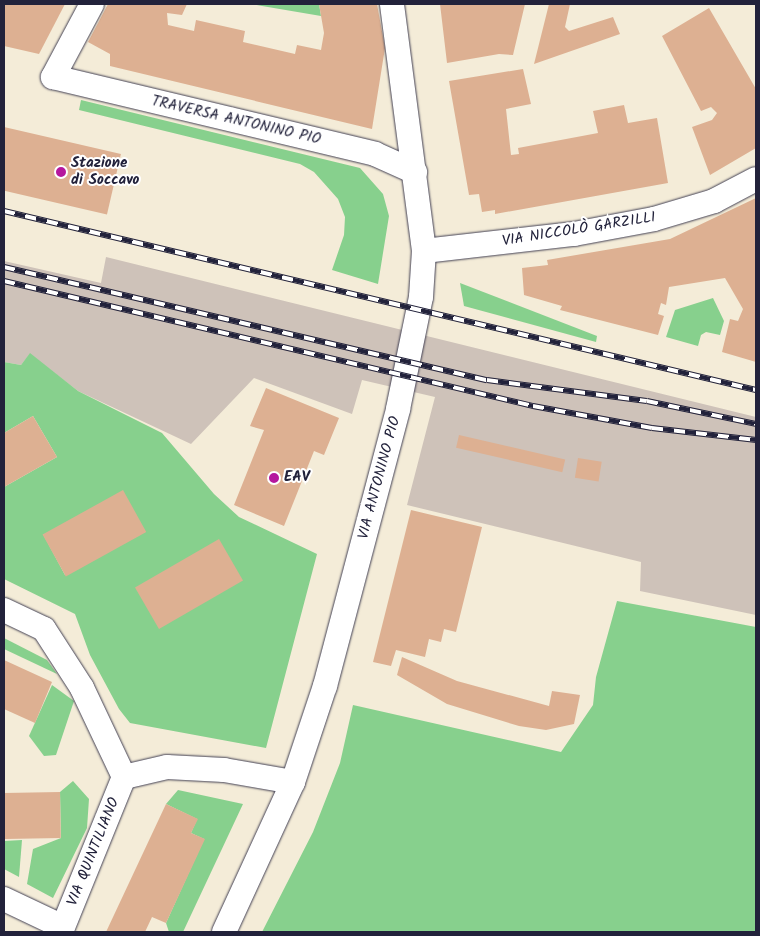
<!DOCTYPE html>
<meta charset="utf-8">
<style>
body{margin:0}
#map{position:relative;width:760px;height:936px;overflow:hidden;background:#f4ecd8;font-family:Kalam,sans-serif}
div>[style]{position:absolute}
.industrial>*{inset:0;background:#cec2b9}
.green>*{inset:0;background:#87d08d}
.building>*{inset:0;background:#ddb092;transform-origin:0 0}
.roads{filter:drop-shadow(0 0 1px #424053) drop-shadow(0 0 1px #424053)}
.minor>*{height:24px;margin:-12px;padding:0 12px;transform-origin:12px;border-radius:12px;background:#fff}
.rail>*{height:5.5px;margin-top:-2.75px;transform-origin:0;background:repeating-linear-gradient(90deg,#fff 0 11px,#22223b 0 22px);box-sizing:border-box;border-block:1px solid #22223b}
.dots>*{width:14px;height:14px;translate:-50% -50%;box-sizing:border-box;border:2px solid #fff;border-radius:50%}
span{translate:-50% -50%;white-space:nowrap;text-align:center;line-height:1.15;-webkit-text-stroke:4px #fff;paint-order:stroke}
.street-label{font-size:15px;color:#22223b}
.poi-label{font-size:15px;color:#22223b;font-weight:700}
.left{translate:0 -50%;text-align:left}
.frame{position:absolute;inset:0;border:5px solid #22223b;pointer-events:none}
</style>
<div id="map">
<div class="industrial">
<div style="clip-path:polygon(106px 257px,756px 417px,756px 615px,640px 591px,641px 562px,407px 505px,435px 397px,362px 380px,352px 414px,254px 378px,191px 444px,78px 391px,30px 354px,21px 365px,4px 362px,4px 261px,101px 283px)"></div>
</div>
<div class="green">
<div style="clip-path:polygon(252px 4px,319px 4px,321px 16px,262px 6px)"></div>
<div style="clip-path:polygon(81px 100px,360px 168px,383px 194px,389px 216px,378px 284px,332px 270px,344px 235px,345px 217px,338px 199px,314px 172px,300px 164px,79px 110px)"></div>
<div style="clip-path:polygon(460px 283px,597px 336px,596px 342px,464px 306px)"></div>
<div style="clip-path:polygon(713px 298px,724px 321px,720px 335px,706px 332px,701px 335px,698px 346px,666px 337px,675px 310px)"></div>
<div style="clip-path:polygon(evenodd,30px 353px,78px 391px,162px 433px,214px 494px,239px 517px,317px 554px,266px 748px,130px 723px,119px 709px,90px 655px,75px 614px,4px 579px,4px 487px,57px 457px,33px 416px,4px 433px,4px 362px,21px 365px,30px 353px,145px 532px,65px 575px,43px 534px,145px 532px)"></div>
<div style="clip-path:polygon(617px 601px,756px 627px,756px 932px,262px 932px,313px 832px,340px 763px,353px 705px,561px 752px,593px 705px,596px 677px)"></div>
<div style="clip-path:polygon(4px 638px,47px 660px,57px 674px,4px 649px)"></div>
<div style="clip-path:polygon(52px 685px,74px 701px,56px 755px,44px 756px,29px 736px)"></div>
<div style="clip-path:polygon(73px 781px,89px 799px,87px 828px,53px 898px,27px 884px,33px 849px,61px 838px,60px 792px)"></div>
<div style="clip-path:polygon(178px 790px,243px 804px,183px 932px,169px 932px,166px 923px,204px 839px,191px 833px,197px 819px,166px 804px)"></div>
<div style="clip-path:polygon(22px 840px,19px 877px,4px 869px,4px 841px)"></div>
</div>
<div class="building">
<div style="clip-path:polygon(4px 4px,65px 4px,39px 54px,4px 46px)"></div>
<div style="clip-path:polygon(108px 4px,187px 4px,182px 15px,167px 13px,168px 25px,194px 31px,196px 20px,245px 31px,243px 42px,295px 54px,297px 45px,321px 50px,324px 33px,319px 4px,377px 4px,385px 48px,372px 129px,110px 66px,110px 54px,88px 42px)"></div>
<div style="clip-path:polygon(440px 4px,525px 4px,513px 55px,499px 54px,447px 63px)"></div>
<div style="clip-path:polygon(549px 4px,570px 4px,565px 27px,569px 31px,613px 17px,620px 34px,534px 64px)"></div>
<div style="clip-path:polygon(709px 8px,756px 89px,756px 148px,710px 175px,692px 127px,712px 120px,717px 113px,711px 107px,701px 111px,662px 36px)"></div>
<div style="clip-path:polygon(523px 69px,531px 104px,506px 109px,511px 155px,519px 154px,518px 148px,598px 133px,593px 111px,624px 105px,628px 123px,657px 118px,668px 183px,495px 214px,495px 210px,482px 212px,479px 194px,469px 195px,449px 81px)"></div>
<div style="left:4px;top:127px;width:120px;height:62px;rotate:13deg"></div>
<div style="clip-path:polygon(756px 198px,756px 362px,722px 352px,730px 319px,738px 321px,743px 309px,725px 278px,669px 287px,666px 305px,661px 303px,658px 314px,664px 316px,658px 335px,560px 310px,562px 306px,524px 295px,522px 268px,548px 265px,547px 260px,670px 239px)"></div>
<div style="clip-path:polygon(266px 388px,339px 418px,324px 455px,314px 451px,284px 526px,234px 505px,264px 430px,250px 426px)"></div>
<div style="clip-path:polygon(33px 416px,57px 457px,4px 487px,4px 433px)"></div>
<div style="left:459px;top:435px;width:109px;height:13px;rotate:13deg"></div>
<div style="left:578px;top:458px;width:24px;height:20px;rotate:9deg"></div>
<div style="left:123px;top:490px;width:48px;height:92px;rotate:61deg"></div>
<div style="clip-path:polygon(411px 510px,482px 527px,456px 632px,444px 629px,441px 642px,429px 639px,425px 657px,396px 650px,391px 666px,373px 662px)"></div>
<div style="left:219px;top:539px;width:48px;height:97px;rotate:60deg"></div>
<div style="clip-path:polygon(402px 657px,457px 681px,549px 706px,552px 691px,580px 695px,574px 724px,546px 730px,519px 726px,447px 704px,397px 675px)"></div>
<div style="clip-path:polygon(4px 660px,52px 682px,35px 723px,4px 709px)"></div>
<div style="left:60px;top:792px;width:46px;height:56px;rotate:89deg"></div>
<div style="clip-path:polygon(166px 804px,198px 819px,191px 833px,205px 839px,166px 923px,152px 917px,145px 932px,106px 932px)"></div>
</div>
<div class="roads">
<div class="minor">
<div style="left:92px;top:4px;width:83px;rotate:118.1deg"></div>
<div style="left:53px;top:77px;width:331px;rotate:13.4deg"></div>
<div style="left:375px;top:154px;width:44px;rotate:24.2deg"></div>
<div style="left:424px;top:251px;width:151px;rotate:-6.5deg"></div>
<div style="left:574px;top:234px;width:81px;rotate:-10.6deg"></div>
<div style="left:654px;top:219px;width:63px;rotate:-16.7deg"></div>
<div style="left:714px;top:201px;width:47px;rotate:-27.6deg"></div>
<div style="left:4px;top:610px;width:44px;rotate:25.4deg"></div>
<div style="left:44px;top:629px;width:70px;rotate:57.2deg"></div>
<div style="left:82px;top:688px;width:98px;rotate:64.7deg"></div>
<div style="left:4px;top:899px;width:65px;rotate:25.4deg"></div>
<div style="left:61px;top:932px;width:167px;rotate:-67.9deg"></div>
<div style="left:124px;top:777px;width:44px;rotate:-13.1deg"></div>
<div style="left:167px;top:767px;width:57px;rotate:3deg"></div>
<div style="left:224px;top:770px;width:70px;rotate:9.9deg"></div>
<div style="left:224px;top:932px;width:165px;rotate:-65.3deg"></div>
<div style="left:293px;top:782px;width:101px;rotate:-71.6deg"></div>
<div style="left:325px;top:686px;width:286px;rotate:-75.2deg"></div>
<div style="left:398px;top:409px;width:114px;rotate:-78.4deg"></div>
<div style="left:421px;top:297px;width:46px;rotate:-86.3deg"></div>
<div style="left:424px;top:251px;width:249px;rotate:-97.4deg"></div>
</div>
</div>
<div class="rail">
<div style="left:4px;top:211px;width:773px;rotate:13.39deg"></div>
<div style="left:4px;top:267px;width:496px;rotate:13.2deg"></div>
<div style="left:487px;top:380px;width:161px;rotate:7.5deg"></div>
<div style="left:647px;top:401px;width:111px;rotate:11.9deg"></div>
<div style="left:4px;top:281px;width:544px;rotate:13.29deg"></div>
<div style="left:533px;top:406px;width:121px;rotate:10.5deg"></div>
<div style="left:652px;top:428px;width:105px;rotate:6.6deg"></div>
</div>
<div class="dots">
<div style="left:61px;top:172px;background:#b5179e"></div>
<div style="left:274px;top:478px;background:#b5179e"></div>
</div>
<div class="street-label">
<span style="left:236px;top:121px;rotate:13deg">TRAVERSA ANTONINO PIO</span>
<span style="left:579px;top:230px;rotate:-9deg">VIA NICCOLÒ GARZILLI</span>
<span style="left:380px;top:478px;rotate:-75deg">VIA ANTONINO PIO</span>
<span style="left:94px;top:852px;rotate:-68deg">VIA QUINTILIANO</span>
</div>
<div class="poi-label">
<span class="left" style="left:71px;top:172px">Stazione<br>di Soccavo</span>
<span class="left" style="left:284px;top:478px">EAV</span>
</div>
<div class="frame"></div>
</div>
